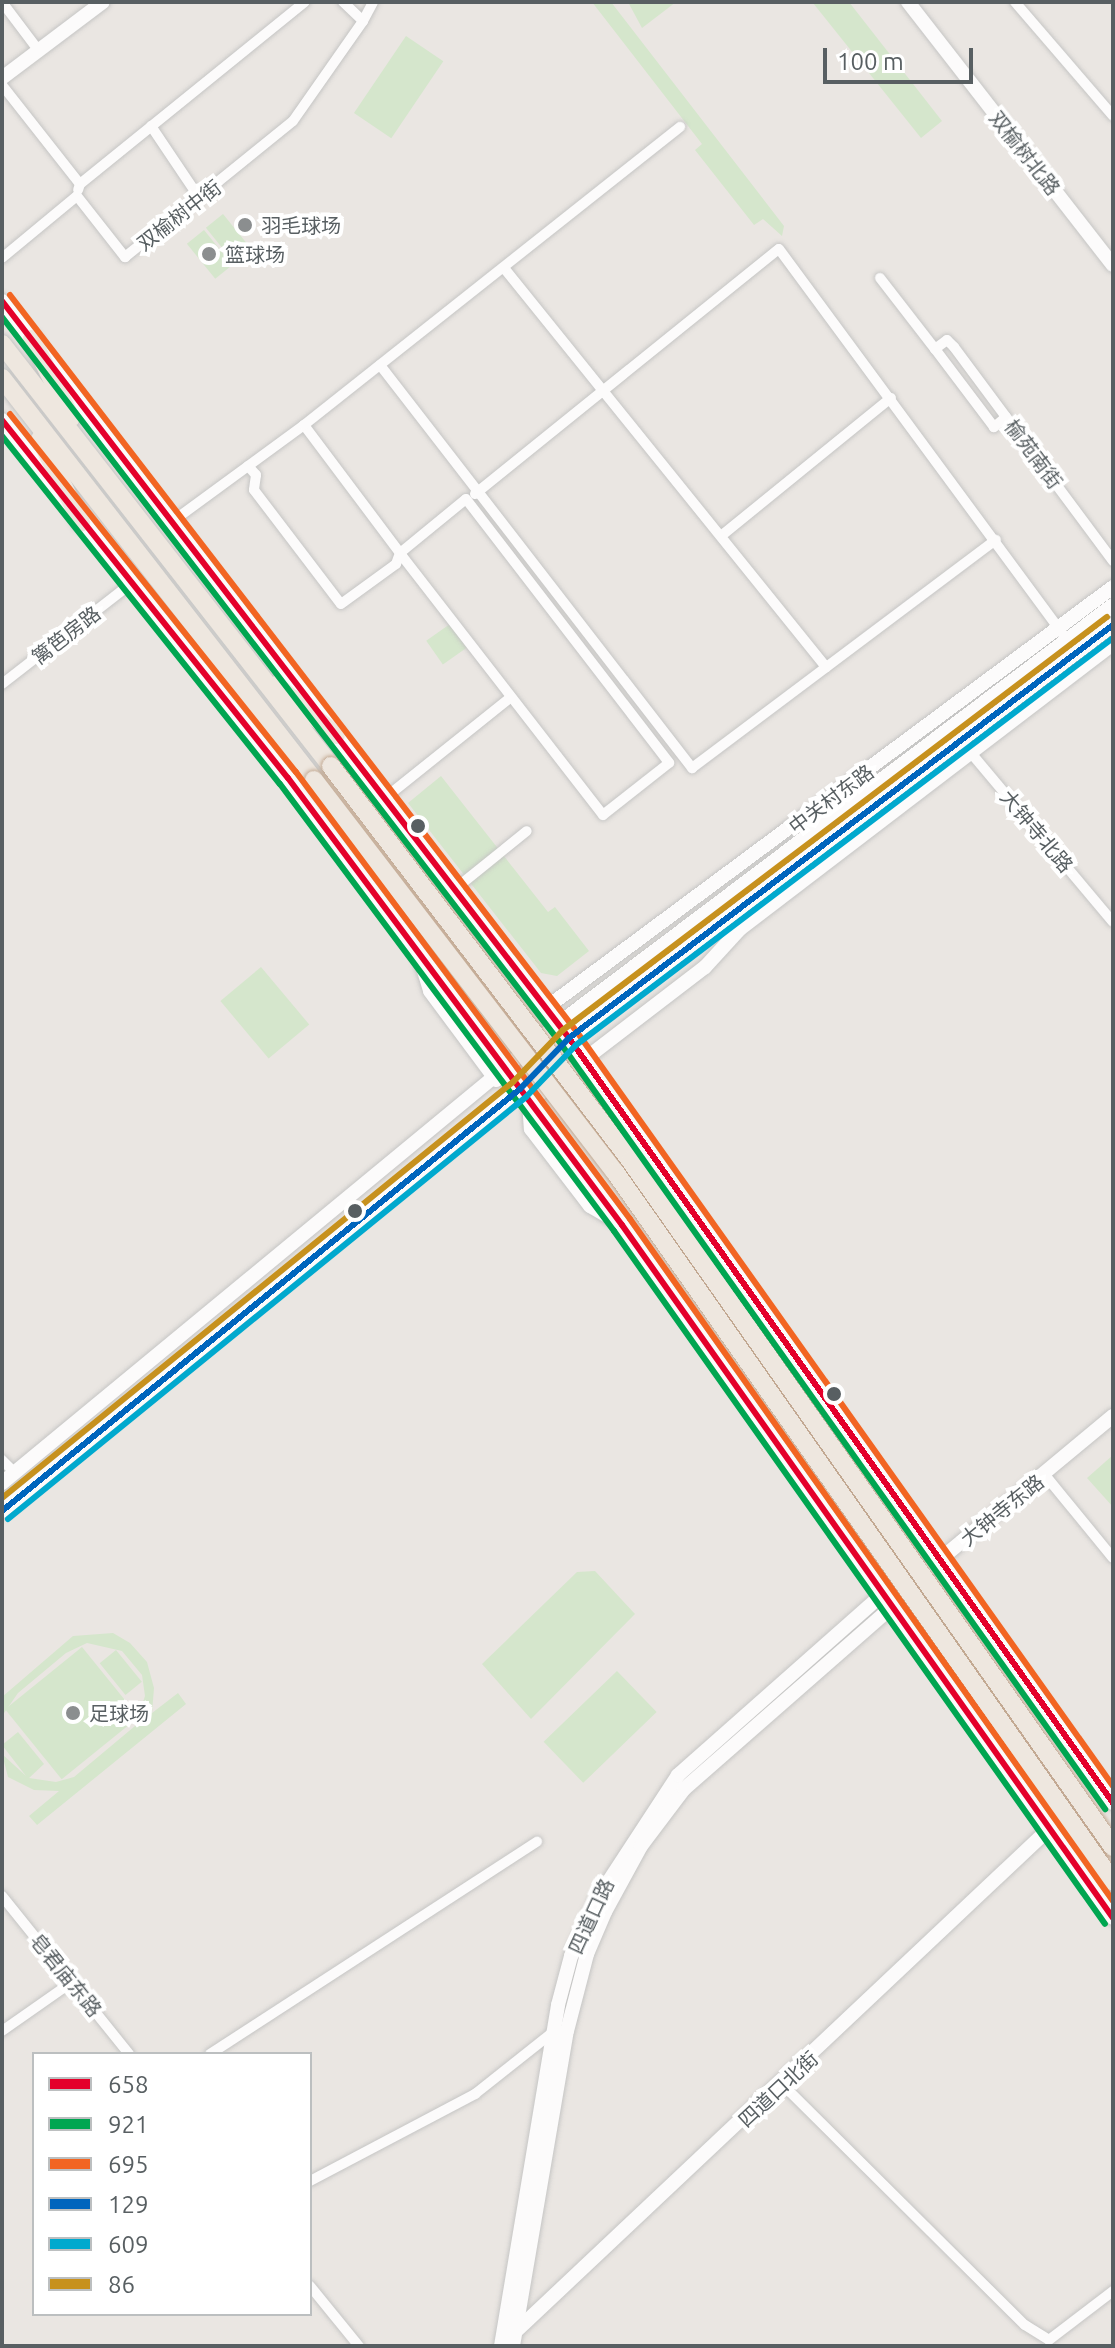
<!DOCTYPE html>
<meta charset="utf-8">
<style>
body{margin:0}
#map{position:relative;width:1115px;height:2348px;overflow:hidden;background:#eae6e2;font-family:Ubuntu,"Noto Sans SC",sans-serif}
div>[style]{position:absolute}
.green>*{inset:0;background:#d5e6cc;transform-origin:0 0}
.roads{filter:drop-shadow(0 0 2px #c5c5c4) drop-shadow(0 0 2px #c5c5c4)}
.street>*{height:10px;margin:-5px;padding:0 5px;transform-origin:5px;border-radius:5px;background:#fcfbfb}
.secondary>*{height:14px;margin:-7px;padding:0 7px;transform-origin:7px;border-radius:7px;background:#fcfbfb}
.highway>*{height:18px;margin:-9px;padding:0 9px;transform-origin:9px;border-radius:9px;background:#eee7df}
.bridges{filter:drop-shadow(0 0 2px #c1a790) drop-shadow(0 0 2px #c1a790)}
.highway-bridge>*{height:18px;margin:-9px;padding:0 9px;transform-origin:9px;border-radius:9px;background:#eee7df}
.bus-1>*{height:6px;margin:-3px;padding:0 3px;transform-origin:3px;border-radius:3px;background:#e4002b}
.bus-2>*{height:6px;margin:-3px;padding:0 3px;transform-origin:3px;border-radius:3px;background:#00a651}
.bus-3>*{height:6px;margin:-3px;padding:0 3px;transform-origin:3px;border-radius:3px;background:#f26522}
.bus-4>*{height:6px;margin:-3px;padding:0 3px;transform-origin:3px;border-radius:3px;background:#0065bd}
.bus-5>*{height:6px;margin:-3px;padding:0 3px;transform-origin:3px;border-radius:3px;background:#00a9ce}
.bus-6>*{height:6px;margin:-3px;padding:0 3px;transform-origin:3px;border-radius:3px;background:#c7911d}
.dots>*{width:22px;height:22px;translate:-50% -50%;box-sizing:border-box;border:4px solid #fff;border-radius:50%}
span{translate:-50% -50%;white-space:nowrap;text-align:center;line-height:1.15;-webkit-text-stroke:8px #fff;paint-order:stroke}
.street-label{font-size:20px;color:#585f62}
.poi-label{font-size:20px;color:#585f62}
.left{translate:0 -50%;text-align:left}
.frame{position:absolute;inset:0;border:4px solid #585f62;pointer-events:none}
.legend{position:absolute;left:32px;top:2052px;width:280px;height:264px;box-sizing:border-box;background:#fff;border:2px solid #bcbfc0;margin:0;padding:10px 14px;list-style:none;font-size:24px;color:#585f62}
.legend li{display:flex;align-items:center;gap:16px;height:40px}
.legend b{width:40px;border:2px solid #bcbfc0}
.scale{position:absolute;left:823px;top:48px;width:150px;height:36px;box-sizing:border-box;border:4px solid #585f62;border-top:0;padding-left:10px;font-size:24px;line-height:28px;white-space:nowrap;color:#585f62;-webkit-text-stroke:6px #fff;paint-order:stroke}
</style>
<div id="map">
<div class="green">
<div style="clip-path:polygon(592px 2px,611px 2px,784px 226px,782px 236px,763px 219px,754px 225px,695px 150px,702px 144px)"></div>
<div style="clip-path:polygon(628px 2px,676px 2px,642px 28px)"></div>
<div style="clip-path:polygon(849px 2px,942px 121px,921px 138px,813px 3px)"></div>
<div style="left:406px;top:36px;width:45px;height:93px;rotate:34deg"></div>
<div style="left:223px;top:214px;width:45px;height:22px;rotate:51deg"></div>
<div style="left:204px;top:230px;width:45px;height:22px;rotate:51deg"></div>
<div style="left:450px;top:624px;width:29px;height:29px;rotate:55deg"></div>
<div style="clip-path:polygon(441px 776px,548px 912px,555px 907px,589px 951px,557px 976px,541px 973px,408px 803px)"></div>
<div style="left:261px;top:967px;width:75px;height:53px;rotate:50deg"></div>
<div style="clip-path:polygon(1113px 1455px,1113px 1507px,1087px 1478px)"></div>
<div style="clip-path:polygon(595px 1571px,635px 1614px,531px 1719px,482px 1664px,577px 1572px)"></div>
<div style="clip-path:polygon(113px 1633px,130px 1643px,147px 1662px,154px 1688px,152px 1713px,178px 1693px,186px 1704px,37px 1825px,29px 1816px,59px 1791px,34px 1790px,8px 1777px,2px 1754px,26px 1776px,2px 1745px,18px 1732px,44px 1764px,29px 1778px,56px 1782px,74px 1777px,135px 1726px,145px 1696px,142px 1675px,122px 1651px,87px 1643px,66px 1653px,18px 1693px,2px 1716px,2px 1697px,73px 1636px)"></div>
<div style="left:82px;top:1647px;width:90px;height:99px;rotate:51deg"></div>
<div style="left:116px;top:1650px;width:41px;height:21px;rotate:51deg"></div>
<div style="left:617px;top:1671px;width:57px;height:102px;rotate:46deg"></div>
</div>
<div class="roads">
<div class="street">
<div style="left:2px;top:2px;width:61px;rotate:52.9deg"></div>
<div style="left:1015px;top:2px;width:150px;rotate:49.3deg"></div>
<div style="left:363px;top:21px;width:21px;rotate:-62deg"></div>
<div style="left:2px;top:85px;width:126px;rotate:51.8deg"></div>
<div style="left:80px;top:184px;width:6px;rotate:108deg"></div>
<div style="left:151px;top:126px;width:88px;rotate:56.1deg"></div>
<div style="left:80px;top:184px;width:289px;rotate:-39deg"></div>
<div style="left:77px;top:196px;width:78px;rotate:51.8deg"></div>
<div style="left:125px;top:257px;width:216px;rotate:-39deg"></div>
<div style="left:293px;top:121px;width:122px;rotate:-55deg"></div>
<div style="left:363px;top:21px;width:28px;rotate:-136deg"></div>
<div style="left:2px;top:258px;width:97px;rotate:-39.6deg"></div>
<div style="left:504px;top:268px;width:513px;rotate:51.1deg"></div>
<div style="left:880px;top:278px;width:90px;rotate:52.2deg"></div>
<div style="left:380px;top:365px;width:510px;rotate:52.25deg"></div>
<div style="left:692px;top:768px;width:380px;rotate:-36.9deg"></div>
<div style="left:1006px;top:417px;width:16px;rotate:140deg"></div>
<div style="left:994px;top:427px;width:98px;rotate:-127.1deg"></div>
<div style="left:935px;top:349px;width:15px;rotate:-37deg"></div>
<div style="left:947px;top:340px;width:10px;rotate:45deg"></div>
<div style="left:954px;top:347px;width:267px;rotate:53.4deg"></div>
<div style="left:248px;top:466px;width:12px;rotate:48deg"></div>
<div style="left:256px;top:475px;width:15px;rotate:98deg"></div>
<div style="left:254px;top:490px;width:143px;rotate:52.7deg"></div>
<div style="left:341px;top:604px;width:68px;rotate:-36deg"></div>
<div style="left:396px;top:564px;width:12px;rotate:-70deg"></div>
<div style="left:400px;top:553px;width:160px;rotate:-126.9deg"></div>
<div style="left:475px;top:494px;width:390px;rotate:-38.9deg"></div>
<div style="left:779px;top:249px;width:486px;rotate:53.6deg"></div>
<div style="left:466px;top:499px;width:333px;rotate:52.4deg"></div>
<div style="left:669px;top:763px;width:84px;rotate:141.8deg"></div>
<div style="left:603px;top:815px;width:331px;rotate:-127.8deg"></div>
<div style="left:400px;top:553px;width:85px;rotate:-39.3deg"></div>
<div style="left:173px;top:521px;width:162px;rotate:-36.2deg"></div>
<div style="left:304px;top:425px;width:480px;rotate:-38.4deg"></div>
<div style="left:721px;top:536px;width:219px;rotate:-39.1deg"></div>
<div style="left:2px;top:684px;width:161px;rotate:-37.9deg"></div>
<div style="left:961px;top:741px;width:236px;rotate:50deg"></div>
<div style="left:385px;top:798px;width:161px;rotate:-38.7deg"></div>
<div style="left:455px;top:889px;width:92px;rotate:-38.9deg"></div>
<div style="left:2px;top:1460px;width:18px;rotate:45deg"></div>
<div style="left:1045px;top:1475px;width:107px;rotate:50.7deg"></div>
<div style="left:2px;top:1896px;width:203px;rotate:51.2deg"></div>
<div style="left:2px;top:2031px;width:85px;rotate:-35deg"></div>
<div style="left:210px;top:2054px;width:390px;rotate:-33deg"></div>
<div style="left:782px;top:2084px;width:342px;rotate:44.8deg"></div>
<div style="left:1025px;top:2325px;width:28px;rotate:32deg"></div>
<div style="left:1049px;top:2340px;width:81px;rotate:-37.4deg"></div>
<div style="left:310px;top:2181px;width:187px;rotate:-27.8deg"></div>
<div style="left:475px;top:2094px;width:98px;rotate:-38.4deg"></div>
<div style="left:310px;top:2286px;width:77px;rotate:50.8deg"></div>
</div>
<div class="secondary">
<div style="left:908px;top:2px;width:333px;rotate:52.1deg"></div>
<div style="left:2px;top:78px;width:126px;rotate:-37deg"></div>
<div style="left:2px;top:301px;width:930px;rotate:52.43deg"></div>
<div style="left:569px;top:1038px;width:939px;rotate:54.58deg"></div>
<div style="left:2px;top:420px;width:458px;rotate:51.4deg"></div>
<div style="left:288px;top:778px;width:558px;rotate:53.23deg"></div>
<div style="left:622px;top:1225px;width:849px;rotate:54.68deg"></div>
<div style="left:421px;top:961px;width:31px;rotate:73deg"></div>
<div style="left:430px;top:991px;width:111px;rotate:53.4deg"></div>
<div style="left:488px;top:988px;width:83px;rotate:52.9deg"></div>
<div style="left:546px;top:1008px;width:706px;rotate:-36.59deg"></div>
<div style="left:529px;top:1102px;width:222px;rotate:-37.5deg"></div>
<div style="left:705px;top:967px;width:52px;rotate:-47.4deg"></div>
<div style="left:740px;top:929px;width:469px;rotate:-37.4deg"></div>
<div style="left:529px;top:1102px;width:27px;rotate:86deg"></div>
<div style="left:531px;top:1129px;width:97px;rotate:52.5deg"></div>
<div style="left:590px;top:1206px;width:28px;rotate:30deg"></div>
<div style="left:2px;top:1483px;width:721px;rotate:-39.54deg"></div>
<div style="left:558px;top:1024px;width:695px;rotate:-37.05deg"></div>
<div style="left:817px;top:1500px;width:65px;rotate:-34.4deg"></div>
<div style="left:2px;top:1511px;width:668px;rotate:-39.17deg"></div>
<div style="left:520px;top:1089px;width:71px;rotate:-46.1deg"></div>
<div style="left:569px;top:1038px;width:683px;rotate:-37.21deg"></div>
<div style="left:890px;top:1601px;width:290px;rotate:-39.7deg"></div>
<div style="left:513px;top:2334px;width:738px;rotate:-43.3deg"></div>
<div style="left:501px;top:2346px;width:346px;rotate:-80.5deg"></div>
<div style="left:558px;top:2005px;width:51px;rotate:-75.1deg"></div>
<div style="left:571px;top:1956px;width:63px;rotate:-65.5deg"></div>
<div style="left:597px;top:1899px;width:148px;rotate:-56.8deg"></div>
<div style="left:678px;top:1775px;width:275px;rotate:-41.5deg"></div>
<div style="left:513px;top:2346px;width:320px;rotate:-80.3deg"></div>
<div style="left:567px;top:2031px;width:80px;rotate:-75.4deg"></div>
<div style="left:587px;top:1954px;width:46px;rotate:-66.8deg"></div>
<div style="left:605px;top:1912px;width:75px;rotate:-61.4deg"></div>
<div style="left:641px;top:1846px;width:71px;rotate:-53deg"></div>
<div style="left:684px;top:1789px;width:278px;rotate:-41.2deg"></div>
</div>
<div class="highway">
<div style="left:32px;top:339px;width:88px;rotate:63.7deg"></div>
<div style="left:2px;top:344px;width:535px;rotate:52.06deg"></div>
<div style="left:2px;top:378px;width:509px;rotate:52.18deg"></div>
<div style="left:40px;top:439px;width:93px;rotate:63.7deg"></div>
<div style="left:276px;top:685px;width:78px;rotate:39.8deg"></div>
</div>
</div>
<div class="bridges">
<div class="highway-bridge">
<div style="left:331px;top:766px;width:495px;rotate:52.8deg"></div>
<div style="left:630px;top:1160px;width:840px;rotate:54.89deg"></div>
<div style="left:314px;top:780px;width:494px;rotate:52.5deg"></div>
<div style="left:615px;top:1172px;width:867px;rotate:54.95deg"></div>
</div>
</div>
<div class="bus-1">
<div style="left:2px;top:301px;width:930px;rotate:52.43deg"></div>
<div style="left:569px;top:1038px;width:939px;rotate:54.58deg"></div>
<div style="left:2px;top:420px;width:458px;rotate:51.4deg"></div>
<div style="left:288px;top:778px;width:558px;rotate:53.23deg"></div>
<div style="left:622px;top:1225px;width:849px;rotate:54.68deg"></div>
</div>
<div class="bus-2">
<div style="left:2px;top:317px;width:917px;rotate:52.44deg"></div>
<div style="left:561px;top:1044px;width:939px;rotate:54.58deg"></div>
<div style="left:2px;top:436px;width:445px;rotate:51.4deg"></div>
<div style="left:280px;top:784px;width:558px;rotate:53.23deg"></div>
<div style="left:614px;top:1231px;width:849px;rotate:54.68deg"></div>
</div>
<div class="bus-3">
<div style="left:10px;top:295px;width:930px;rotate:52.43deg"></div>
<div style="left:577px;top:1032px;width:925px;rotate:54.59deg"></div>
<div style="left:10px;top:414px;width:458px;rotate:51.4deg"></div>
<div style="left:296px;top:772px;width:558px;rotate:53.23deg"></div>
<div style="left:630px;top:1219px;width:836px;rotate:54.69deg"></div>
</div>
<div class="bus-4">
<div style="left:2px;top:1511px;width:668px;rotate:-39.17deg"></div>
<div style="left:520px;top:1089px;width:71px;rotate:-46.1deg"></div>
<div style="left:569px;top:1038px;width:683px;rotate:-37.21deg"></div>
</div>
<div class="bus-5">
<div style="left:8px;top:1519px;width:668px;rotate:-39.17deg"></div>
<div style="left:526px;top:1097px;width:72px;rotate:-46.1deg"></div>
<div style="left:576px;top:1045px;width:674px;rotate:-37.16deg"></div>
</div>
<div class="bus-6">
<div style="left:2px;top:1498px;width:659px;rotate:-39.15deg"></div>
<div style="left:513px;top:1082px;width:72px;rotate:-46.1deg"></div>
<div style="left:563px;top:1030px;width:683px;rotate:-37.21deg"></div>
</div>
<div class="dots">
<div style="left:245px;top:225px;background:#8b8e8f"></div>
<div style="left:209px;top:254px;background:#8b8e8f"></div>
<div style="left:418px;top:826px;background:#585f62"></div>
<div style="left:355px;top:1211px;background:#585f62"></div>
<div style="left:834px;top:1394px;background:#585f62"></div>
<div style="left:73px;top:1713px;background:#8b8e8f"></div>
</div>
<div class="street-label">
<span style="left:1025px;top:153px;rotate:52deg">双榆树北路</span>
<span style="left:179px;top:215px;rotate:-38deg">双榆树中街</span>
<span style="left:1034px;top:454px;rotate:53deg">榆苑南街</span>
<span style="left:66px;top:635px;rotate:-38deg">篱笆房路</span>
<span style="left:831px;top:799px;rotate:-37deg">中关村东路</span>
<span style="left:1037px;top:831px;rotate:50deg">大钟寺北路</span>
<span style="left:1002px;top:1510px;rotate:-39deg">大钟寺东路</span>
<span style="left:591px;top:1916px;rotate:-65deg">四道口路</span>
<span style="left:66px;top:1975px;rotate:51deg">皂君庙东路</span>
<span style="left:778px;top:2089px;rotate:-43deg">四道口北街</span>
</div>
<div class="poi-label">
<span class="left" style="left:261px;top:225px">羽毛球场</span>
<span class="left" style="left:225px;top:254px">篮球场</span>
<span class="left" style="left:89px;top:1713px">足球场</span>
</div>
<div class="frame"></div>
<ul class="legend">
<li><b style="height:10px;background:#e4002b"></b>658</li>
<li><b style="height:10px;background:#00a651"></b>921</li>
<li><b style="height:10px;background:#f26522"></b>695</li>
<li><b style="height:10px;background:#0065bd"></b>129</li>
<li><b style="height:10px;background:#00a9ce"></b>609</li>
<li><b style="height:10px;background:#c7911d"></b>86</li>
</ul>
<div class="scale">100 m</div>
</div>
